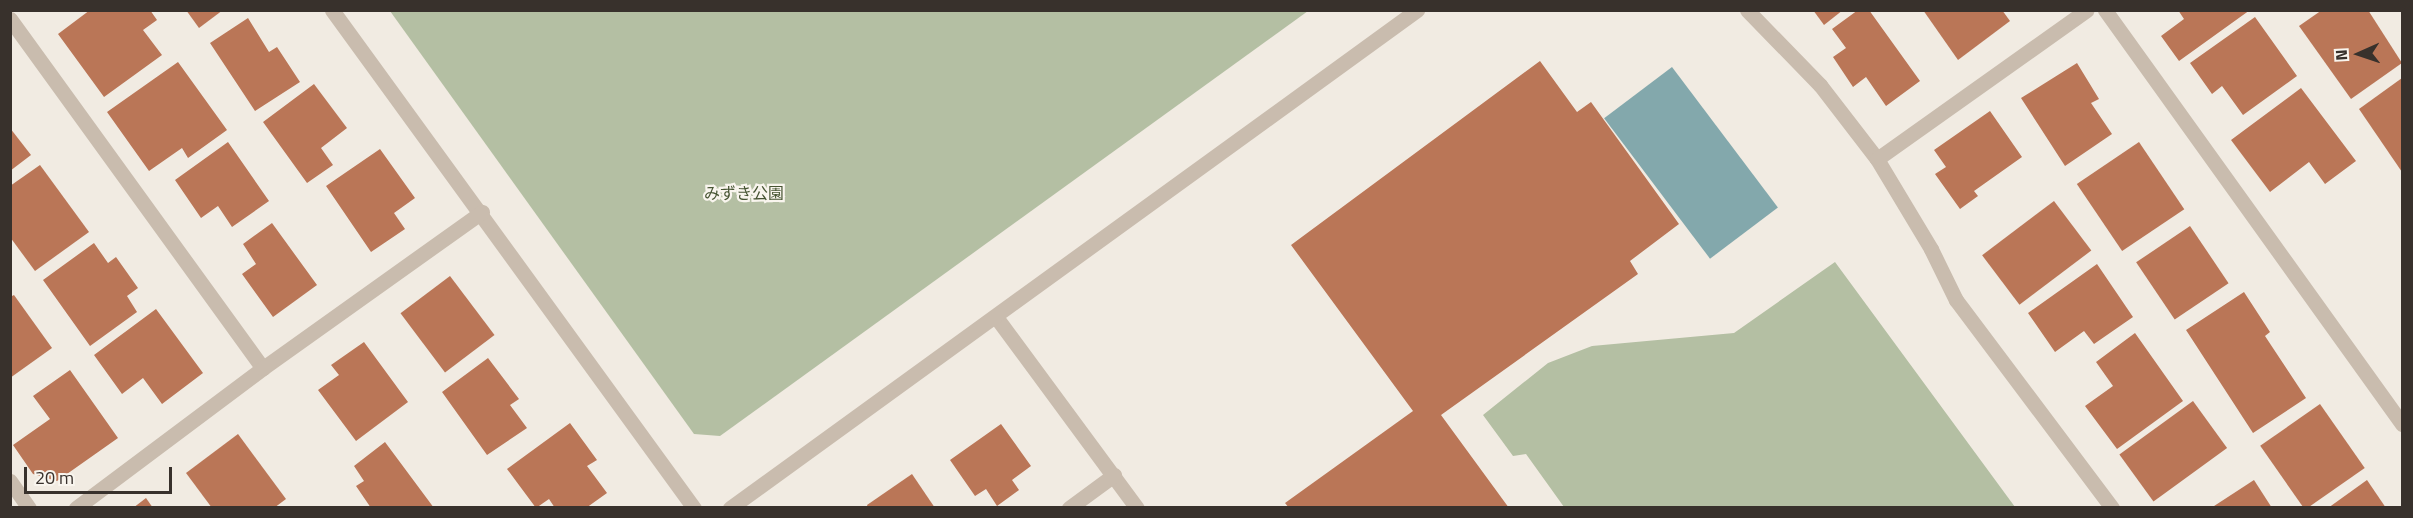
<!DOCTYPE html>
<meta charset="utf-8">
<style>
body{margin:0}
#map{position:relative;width:2413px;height:518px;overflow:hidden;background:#f1ebe2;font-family:"Titillium Web","Noto Sans JP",sans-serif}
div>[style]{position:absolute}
.green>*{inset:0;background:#b4bfa3}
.water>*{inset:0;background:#83a8ac;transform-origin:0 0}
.building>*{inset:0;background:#ba7657;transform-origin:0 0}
.minor>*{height:15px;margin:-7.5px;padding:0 7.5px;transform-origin:7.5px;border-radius:7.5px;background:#c9bcae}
.tertiary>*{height:15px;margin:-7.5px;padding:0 7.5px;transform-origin:7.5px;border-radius:7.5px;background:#c9bcae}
span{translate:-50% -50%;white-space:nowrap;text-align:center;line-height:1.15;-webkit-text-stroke:4.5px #f9f5ee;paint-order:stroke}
.park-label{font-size:16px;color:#465432}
.frame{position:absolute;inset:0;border:12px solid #38312c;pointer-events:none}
.north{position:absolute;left:2329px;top:24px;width:60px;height:60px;-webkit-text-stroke:4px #f9f5ee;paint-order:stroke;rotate:267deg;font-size:16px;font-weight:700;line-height:24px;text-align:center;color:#38312c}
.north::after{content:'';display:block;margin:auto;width:21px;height:27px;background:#38312c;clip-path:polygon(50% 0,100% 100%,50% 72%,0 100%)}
.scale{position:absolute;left:24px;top:467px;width:148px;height:27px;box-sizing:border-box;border:3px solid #38312c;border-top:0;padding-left:8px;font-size:18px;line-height:21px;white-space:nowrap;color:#38312c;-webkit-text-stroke:4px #f9f5ee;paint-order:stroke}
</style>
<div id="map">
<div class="green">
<div style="clip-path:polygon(390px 11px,1308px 11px,720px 436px,694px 434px)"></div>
<div style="clip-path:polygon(1835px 262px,2015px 507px,1564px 507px,1526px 454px,1513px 456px,1483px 415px,1548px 363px,1592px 346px,1734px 333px)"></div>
</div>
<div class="water">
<div style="left:1672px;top:67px;width:176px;height:85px;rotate:53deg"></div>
</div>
<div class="building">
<div style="clip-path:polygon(90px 10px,150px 10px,157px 20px,143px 30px,162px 55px,104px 97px,58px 34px)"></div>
<div style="clip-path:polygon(186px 10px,223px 10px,199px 28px)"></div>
<div style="clip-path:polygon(1813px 10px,1843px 10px,1824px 25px)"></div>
<div style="clip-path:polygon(1858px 10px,1869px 10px,1920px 81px,1886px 106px,1866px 77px,1853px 87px,1833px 57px,1846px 48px,1832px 29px)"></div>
<div style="clip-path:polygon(1923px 10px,2002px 10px,2010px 21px,1958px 60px)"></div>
<div style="clip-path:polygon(2178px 10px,2250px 10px,2179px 61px,2161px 36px,2184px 19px)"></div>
<div style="clip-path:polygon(2322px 10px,2368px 10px,2402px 63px,2351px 99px,2299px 26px)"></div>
<div style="clip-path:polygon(2255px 17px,2297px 76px,2243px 115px,2222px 86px,2212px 94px,2190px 63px)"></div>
<div style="clip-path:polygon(248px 18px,269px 52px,277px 47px,300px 82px,255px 111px,210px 43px)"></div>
<div style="clip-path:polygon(1540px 61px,1577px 112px,1591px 102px,1679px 224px,1630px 261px,1638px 274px,1441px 415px,1509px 508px,1289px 508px,1285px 503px,1413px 411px,1291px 245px)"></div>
<div style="clip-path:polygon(178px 62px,227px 130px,188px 158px,182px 148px,149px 171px,107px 112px)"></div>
<div style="clip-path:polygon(2077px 63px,2099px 99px,2091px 103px,2112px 134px,2065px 166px,2021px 98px)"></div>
<div style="clip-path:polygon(2402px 78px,2402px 172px,2359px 109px)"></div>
<div style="clip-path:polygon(314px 84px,347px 128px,321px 148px,333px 165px,307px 183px,263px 122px)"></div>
<div style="clip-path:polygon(2301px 88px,2356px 161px,2325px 184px,2309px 162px,2270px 192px,2231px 140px)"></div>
<div style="clip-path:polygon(1990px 111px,2022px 157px,1974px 191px,1978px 196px,1960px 209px,1935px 174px,1946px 167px,1934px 150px)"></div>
<div style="clip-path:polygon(10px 128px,31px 155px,10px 171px)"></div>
<div style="clip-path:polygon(228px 142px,269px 201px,232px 227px,218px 206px,201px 218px,175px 180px)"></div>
<div style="left:2139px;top:142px;width:81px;height:75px;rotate:56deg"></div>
<div style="clip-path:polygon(380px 149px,415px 198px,394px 213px,405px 229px,371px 252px,326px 186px)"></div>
<div style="clip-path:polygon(40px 165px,89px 232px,35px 271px,10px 237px,10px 186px)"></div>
<div style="left:2054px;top:201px;width:62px;height:90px;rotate:53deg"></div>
<div style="clip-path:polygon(272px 223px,317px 285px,273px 317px,242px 274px,256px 264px,243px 244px)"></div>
<div style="left:2190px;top:226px;width:69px;height:65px;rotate:56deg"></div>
<div style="clip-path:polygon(94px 243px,108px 263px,116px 257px,138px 288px,127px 296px,137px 312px,90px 346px,43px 280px)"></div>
<div style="clip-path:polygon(2097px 264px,2133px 317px,2094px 344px,2084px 331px,2055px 352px,2028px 313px)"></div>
<div style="left:450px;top:276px;width:74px;height:62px;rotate:53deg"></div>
<div style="clip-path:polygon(2244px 292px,2270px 332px,2265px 336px,2306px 398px,2253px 433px,2186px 330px)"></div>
<div style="clip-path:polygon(14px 295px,52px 348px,10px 378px,10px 297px)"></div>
<div style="clip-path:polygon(156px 309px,203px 373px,162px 404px,143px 378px,122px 394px,94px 355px)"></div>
<div style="clip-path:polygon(2135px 333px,2183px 401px,2117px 449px,2085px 406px,2113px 386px,2096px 362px)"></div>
<div style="clip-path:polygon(364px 342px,408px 402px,356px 441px,318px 390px,339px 375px,331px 365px)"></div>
<div style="clip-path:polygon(488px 358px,519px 399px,510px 405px,527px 428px,487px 455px,442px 392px)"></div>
<div style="clip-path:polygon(70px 370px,118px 438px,57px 481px,33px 474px,13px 445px,50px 419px,33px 396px)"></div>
<div style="left:2193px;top:401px;width:58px;height:91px;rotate:54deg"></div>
<div style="left:2320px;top:404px;width:78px;height:73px;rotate:55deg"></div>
<div style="clip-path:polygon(570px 423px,597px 460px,587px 466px,607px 493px,586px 508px,555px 508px,549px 499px,536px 508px,507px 469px)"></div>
<div style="clip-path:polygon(1001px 424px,1031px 466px,1012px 480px,1019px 490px,997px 506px,986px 489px,975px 496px,950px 460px)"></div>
<div style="clip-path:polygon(238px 434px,286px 499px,274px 508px,212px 508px,186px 473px)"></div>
<div style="clip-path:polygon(385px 442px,434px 508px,371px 508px,356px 486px,364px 481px,354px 466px)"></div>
<div style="clip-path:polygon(912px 474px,935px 508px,868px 508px,867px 505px)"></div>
<div style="clip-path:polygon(2254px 480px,2272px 508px,2211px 508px)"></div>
<div style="clip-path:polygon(2367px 480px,2386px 508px,2328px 508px)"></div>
<div style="clip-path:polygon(146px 498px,153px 508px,133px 508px)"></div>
</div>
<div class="minor">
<div style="left:332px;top:10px;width:616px;rotate:53.99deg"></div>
<div style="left:1747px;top:10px;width:105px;rotate:45.8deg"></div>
<div style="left:1820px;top:85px;width:93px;rotate:52.4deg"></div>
<div style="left:1877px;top:159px;width:105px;rotate:59deg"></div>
<div style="left:1931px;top:249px;width:57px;rotate:63.9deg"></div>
<div style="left:1956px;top:300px;width:260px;rotate:53.1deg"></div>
<div style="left:2105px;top:10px;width:510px;rotate:54.34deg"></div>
<div style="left:10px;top:19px;width:431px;rotate:54.1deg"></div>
<div style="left:1877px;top:159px;width:257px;rotate:-35.4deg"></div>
<div style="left:996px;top:317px;width:237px;rotate:53.6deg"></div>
<div style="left:10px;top:481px;width:33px;rotate:55deg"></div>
<div style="left:76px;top:508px;width:234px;rotate:-36.8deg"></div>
<div style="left:263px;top:368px;width:269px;rotate:-35.5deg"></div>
<div style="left:1069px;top:508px;width:56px;rotate:-36.3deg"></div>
</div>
<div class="tertiary">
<div style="left:730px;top:508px;width:849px;rotate:-35.94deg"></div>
</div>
<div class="park-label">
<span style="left:744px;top:193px">みずき公園</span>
</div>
<div class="frame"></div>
<div class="north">N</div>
<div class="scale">20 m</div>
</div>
